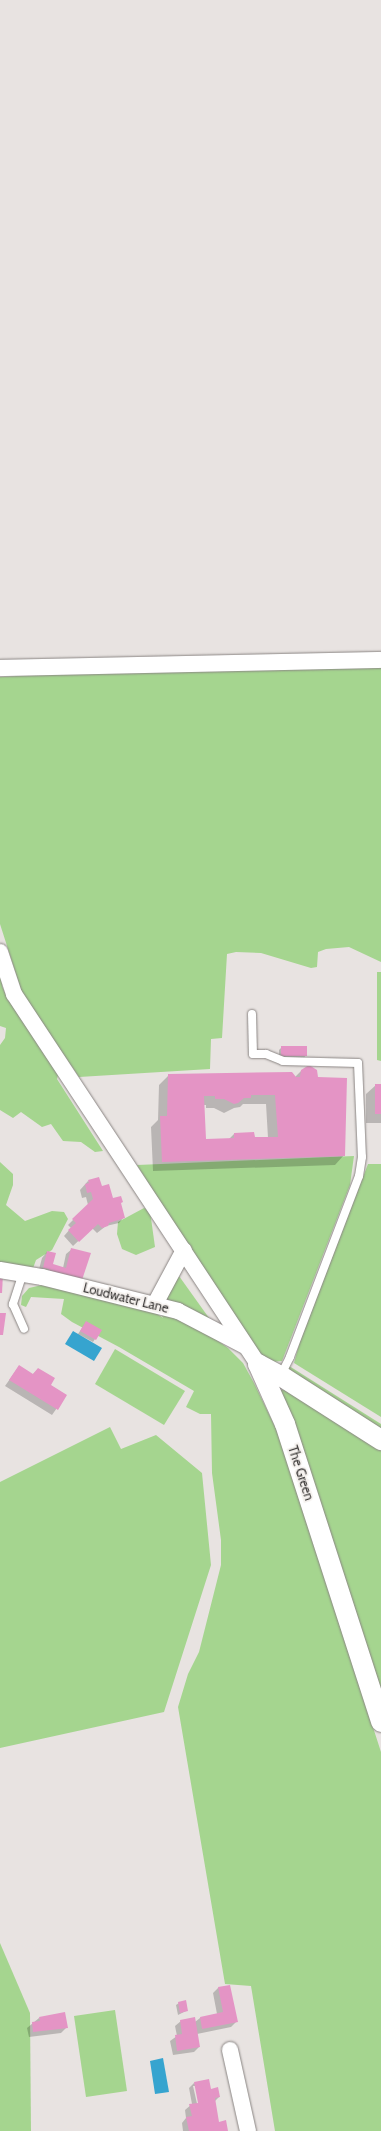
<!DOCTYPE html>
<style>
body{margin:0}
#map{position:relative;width:381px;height:2131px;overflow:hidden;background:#e8e3e1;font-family:Cabin,sans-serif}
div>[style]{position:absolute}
.green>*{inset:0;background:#a5d58f}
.water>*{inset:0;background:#36a4cf}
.shadow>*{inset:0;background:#0003}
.building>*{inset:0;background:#e494c5}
.roads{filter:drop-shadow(0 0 1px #8a8583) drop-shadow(0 0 1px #8a8583)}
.service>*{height:8px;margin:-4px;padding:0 4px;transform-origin:4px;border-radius:4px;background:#fff}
.minor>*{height:16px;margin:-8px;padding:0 8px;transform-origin:8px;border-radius:8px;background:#fff}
.tertiary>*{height:20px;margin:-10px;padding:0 10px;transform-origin:10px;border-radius:10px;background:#fff}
span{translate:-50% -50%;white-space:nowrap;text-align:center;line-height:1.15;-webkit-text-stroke:3.5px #f5f1ee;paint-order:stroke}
.street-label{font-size:13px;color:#373534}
</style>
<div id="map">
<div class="green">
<i style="clip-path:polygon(381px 664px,381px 962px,349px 947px,326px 949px,318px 952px,317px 967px,311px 968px,261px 953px,236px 952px,227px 954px,222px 1038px,211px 1039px,210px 1069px,79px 1077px,23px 996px,0 924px,0 677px,102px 671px)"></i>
<i style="clip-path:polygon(0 949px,8px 974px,2px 986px,6px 995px,61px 1064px,57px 1079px,103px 1151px,95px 1152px,81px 1142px,63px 1141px,51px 1124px,42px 1127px,21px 1112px,13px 1118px,0 1110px,0 1045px,5px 1038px,6px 1028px,0 1026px)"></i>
<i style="clip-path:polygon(377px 972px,381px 972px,381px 1061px,377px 1060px)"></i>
<i style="clip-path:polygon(354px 1156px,350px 1185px,282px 1361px,270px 1362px,247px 1343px,137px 1165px)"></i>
<i style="clip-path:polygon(0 1162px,13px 1174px,13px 1185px,6px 1205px,25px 1221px,52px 1211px,64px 1212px,68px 1219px,52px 1250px,36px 1260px,32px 1271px,0 1266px)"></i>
<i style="clip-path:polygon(368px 1164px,381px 1164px,381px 1417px,294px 1363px,300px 1341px)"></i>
<i style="clip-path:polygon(144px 1208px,150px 1211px,155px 1247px,136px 1255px,122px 1249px,117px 1234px,118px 1222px)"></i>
<i style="clip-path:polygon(176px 1274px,179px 1276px,209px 1318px,202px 1319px,164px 1299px)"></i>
<i style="clip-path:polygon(42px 1285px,156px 1313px,163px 1318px,161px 1314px,181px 1320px,207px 1333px,228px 1348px,243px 1363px,254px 1383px,278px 1433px,381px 1752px,381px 2131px,275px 2131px,251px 1986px,225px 1984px,178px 1707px,188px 1674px,199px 1652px,221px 1565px,221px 1540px,212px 1473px,211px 1414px,200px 1414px,186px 1407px,194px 1391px,119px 1347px,72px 1322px,61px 1314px,64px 1299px,31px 1297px,26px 1307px,21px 1305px,22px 1296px,29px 1288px)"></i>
<i style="clip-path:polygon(115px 1349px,185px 1391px,164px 1425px,95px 1384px)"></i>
<i style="clip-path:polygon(286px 1364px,381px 1424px,381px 1434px,289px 1375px)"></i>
<i style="clip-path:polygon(286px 1389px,381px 1450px,381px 1722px,277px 1391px)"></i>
<i style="clip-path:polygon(110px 1427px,121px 1449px,156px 1435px,202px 1473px,211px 1565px,164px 1712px,0 1748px,0 1482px)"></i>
<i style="clip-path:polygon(0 1943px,30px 2013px,31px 2131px,0 2131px)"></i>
<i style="clip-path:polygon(115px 2010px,127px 2091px,86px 2097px,74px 2016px)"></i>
</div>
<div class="water">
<i style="clip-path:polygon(73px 1331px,102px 1348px,94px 1361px,65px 1344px)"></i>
<i style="clip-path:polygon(163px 2058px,169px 2092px,155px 2094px,150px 2061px)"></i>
</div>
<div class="shadow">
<i style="clip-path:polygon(282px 1047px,306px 1055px,304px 1058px,279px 1058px,279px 1050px)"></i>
<i style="clip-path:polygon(evenodd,302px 1070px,317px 1078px,344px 1155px,335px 1165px,153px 1171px,151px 1127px,158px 1120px,159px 1085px,169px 1075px,295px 1077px,302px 1070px,243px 1104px,266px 1104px,268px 1138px,254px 1138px,253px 1133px,234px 1134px,229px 1139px,205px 1140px,203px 1105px,206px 1105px,206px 1108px,214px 1108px,224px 1113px,234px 1108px,240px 1107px,243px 1104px)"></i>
<i style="clip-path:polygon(376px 1085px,381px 1085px,381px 1123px,366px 1123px,366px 1094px)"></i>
<i style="clip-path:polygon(88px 1181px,102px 1187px,112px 1199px,120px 1204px,124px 1217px,119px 1223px,106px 1226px,97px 1233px,92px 1228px,73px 1246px,64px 1236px,71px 1228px,68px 1225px,88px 1205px,86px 1197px,82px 1198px,80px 1190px)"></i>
<i style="clip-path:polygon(72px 1249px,81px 1280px,38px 1273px,42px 1258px,47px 1252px,52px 1265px,63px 1268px,66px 1254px)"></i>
<i style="clip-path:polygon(86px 1322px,101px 1330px,93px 1342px,78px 1334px)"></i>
<i style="clip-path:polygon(19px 1366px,32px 1375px,38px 1369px,50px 1385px,66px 1395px,52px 1415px,5px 1386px)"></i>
<i style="clip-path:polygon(229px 1986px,236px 2022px,231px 2027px,197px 2034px,199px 2047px,194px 2052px,173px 2055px,170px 2041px,177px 2036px,175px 2026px,181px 2021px,195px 2022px,200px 2018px,217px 2014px,213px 1993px,218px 1988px)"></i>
<i style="clip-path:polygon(179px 2003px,186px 2011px,178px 2015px,176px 2005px)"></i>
<i style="clip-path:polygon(39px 2018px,66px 2028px,61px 2033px,29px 2037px,27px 2028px)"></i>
<i style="clip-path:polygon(evenodd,194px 2083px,210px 2090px,219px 2097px,214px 2102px,218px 2123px,227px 2131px,183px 2131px,182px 2123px,186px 2118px,185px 2110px,192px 2104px,189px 2088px,194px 2083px,193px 2086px,196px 2086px,200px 2107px,198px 2108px,193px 2086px)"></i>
</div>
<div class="building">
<i style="clip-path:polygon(281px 1046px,307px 1046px,307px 1056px,281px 1056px)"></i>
<i style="clip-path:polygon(evenodd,309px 1065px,317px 1070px,318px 1077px,347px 1078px,345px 1156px,162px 1162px,160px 1116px,167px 1116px,168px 1074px,292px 1072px,296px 1077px,300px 1077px,301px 1070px,309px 1065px,251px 1095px,275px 1095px,278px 1137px,255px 1137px,254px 1132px,234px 1133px,234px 1138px,206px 1139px,204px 1096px,215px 1096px,215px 1099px,224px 1099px,234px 1104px,238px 1103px,244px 1098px,251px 1098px,251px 1095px)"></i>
<i style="clip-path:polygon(375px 1084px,381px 1084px,381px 1114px,375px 1114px)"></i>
<i style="clip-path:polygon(99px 1177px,102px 1186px,109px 1184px,113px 1198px,121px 1196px,123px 1202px,121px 1203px,125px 1218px,109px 1223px,108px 1226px,102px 1228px,98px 1224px,79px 1242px,68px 1230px,76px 1223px,72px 1219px,93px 1199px,91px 1192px,87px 1193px,85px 1184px,89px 1183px,88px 1180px)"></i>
<i style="clip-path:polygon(71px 1248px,91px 1253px,82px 1280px,49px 1272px,49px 1269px,43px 1268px,47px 1251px,56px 1253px,53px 1264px,66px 1268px)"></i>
<i style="clip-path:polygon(0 1274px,3px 1274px,2px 1293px,0 1293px)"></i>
<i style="clip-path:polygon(0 1313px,6px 1313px,3px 1335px,0 1335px)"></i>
<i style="clip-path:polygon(86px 1321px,102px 1330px,96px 1340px,80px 1331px)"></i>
<i style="clip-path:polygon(19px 1365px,33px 1374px,38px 1368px,55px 1378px,51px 1385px,67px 1395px,58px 1410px,9px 1380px)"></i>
<i style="clip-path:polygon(230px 1985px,238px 2022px,202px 2029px,200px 2017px,223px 2012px,218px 1987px)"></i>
<i style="clip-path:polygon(186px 2000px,188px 2011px,180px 2013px,178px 2002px)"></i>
<i style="clip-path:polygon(65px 2012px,68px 2028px,33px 2032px,32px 2022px,40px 2021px,39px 2017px)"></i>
<i style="clip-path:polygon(195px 2017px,200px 2047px,177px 2051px,175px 2035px,182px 2034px,180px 2020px)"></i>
<i style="clip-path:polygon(209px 2079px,211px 2089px,218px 2087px,220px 2097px,215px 2098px,219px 2122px,226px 2120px,228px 2131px,189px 2131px,186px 2117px,192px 2116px,189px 2104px,198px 2103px,194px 2082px)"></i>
</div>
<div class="roads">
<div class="service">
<i style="left:252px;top:1014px;width:40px;rotate:88.6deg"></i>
<i style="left:253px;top:1054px;width:13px"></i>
<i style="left:266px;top:1054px;width:18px;rotate:22deg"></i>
<i style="left:283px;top:1061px;width:75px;rotate:1.5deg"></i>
<i style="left:358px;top:1063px;width:94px;rotate:87.6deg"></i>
<i style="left:362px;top:1157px;width:19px;rotate:99deg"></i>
<i style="left:359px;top:1176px;width:194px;rotate:110.9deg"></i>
<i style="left:290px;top:1357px;width:20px;rotate:117deg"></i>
<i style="left:23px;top:1273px;width:33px;rotate:108deg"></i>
<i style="left:13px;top:1304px;width:27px;rotate:66deg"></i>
</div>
<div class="minor">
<i style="left:0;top:668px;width:381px;rotate:-1.2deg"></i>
<i style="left:0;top:952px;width:44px;rotate:71.6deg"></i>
<i style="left:14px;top:994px;width:443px;rotate:56.6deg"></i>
<i style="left:0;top:1270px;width:43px;rotate:9.5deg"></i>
<i style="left:42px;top:1277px;width:140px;rotate:14deg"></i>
<i style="left:178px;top:1311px;width:76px;rotate:27.6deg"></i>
<i style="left:155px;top:1304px;width:61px;rotate:-61.8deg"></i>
<i style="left:230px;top:2050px;width:83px;rotate:77.5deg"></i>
</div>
<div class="tertiary">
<i style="left:258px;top:1364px;width:66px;rotate:65.8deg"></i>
<i style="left:285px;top:1424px;width:313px;rotate:72.1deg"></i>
<i style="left:258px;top:1364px;width:26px;rotate:28deg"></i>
<i style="left:281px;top:1376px;width:119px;rotate:32.6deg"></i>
</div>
</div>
<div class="street-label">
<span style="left:126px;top:1298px;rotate:14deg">Loudwater Lane</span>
<span style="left:301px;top:1473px;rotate:72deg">The Green</span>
</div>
</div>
